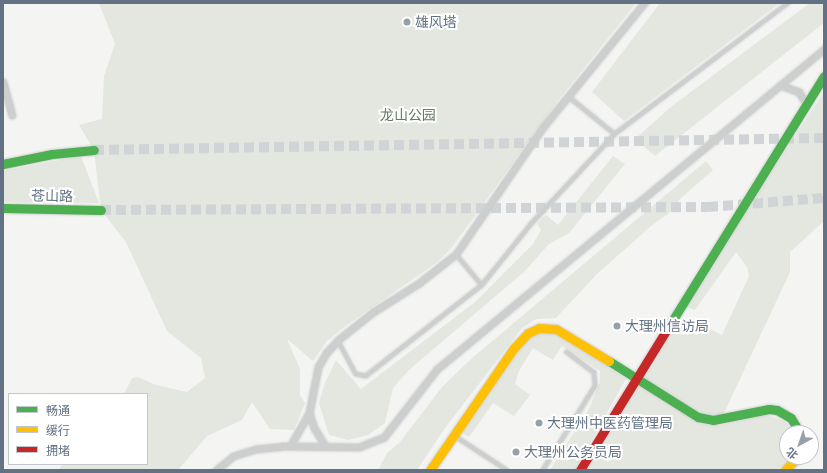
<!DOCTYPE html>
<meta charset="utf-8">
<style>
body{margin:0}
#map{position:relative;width:827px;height:473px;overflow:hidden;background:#f4f4f2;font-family:"Public Sans","Noto Sans SC",sans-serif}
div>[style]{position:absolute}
.green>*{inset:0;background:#e3e7e0}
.secondary-tunnel>*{height:10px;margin-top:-5px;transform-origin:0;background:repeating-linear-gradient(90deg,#d0d4d6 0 10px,transparent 0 15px)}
.roads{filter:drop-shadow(0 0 1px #cfd1d2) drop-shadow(0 0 1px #cfd1d2)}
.lane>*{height:3.5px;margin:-1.75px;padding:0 1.75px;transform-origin:1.75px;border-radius:1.75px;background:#cdcfcf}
.street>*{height:7px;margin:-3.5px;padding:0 3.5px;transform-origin:3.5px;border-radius:3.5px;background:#cdcfcf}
.fast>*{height:9px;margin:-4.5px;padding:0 4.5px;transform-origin:4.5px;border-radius:4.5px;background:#4caf50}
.slow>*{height:9px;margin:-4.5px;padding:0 4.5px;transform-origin:4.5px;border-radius:4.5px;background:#ffc107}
.jam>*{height:9px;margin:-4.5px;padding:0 4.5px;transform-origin:4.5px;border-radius:4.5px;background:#c62828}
.dots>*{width:11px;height:11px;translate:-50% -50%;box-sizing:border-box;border:2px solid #fff;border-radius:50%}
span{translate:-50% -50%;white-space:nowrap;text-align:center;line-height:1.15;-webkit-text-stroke:4px #fff;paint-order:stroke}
.poi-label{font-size:14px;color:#627284}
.left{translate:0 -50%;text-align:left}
.park-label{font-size:14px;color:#647b61}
.street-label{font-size:14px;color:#627284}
.frame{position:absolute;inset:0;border:4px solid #627284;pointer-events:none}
.legend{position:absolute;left:8px;top:393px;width:140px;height:72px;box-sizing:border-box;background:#fff;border:1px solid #c0c7ce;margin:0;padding:5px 7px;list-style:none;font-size:12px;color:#627284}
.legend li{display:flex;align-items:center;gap:8px;height:20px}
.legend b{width:20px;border:1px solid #c0c7ce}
.north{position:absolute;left:779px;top:425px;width:40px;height:40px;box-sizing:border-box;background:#fff;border:1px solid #c0c7ce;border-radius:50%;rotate:220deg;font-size:11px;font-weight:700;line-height:16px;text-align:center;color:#627284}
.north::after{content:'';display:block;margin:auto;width:14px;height:18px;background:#95a0aa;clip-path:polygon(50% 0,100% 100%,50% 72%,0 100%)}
</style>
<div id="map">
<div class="green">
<i style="clip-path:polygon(99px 3px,636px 3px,557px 102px,450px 250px,436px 263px,344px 327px,327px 341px,313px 361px,287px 339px,300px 369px,300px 395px,305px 403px,294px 430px,270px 429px,252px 402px,242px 420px,207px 436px,178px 470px,58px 470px,63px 464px,147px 464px,147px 394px,124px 394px,132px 378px,138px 377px,156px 385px,187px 392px,205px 378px,201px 358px,167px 331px,126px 242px,101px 210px,94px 150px,79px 125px,102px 119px,104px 76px,115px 44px)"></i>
<i style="clip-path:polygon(660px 3px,780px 3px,624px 121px,592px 92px)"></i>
<i style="clip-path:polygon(810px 3px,824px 3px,824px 23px,655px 156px,635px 139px,672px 106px)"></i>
<i style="clip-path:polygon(824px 92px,824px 221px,790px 252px,790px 272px,718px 426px,766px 415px,785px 421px,795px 433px,787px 433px,787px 457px,790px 457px,788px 461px,781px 468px,773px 470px,587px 470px,678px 324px,690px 320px,722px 335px,749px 276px,747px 267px,736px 252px,695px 310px,687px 307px,755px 197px)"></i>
<i style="clip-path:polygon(81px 156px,99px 203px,3px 202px,3px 171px)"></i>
<i style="clip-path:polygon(613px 156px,625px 164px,569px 233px,549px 244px,525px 271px,409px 370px,393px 388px,385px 423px,368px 435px,348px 440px,329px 435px,319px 403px,325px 383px,336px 360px,361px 389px,475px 302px,533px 244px,541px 230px,537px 223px,546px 215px,558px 225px)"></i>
<i style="clip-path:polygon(706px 161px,713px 170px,680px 199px,668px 214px,651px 226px,597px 274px,556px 318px,537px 319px,522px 328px,445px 428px,417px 470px,378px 470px,387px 453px,400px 442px,442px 387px,471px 359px)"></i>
<i style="clip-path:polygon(557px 332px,626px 379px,575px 470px,550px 470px,589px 409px,600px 382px,600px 371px,562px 346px,553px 360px,533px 348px,519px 371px,515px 384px,530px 395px,514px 416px,493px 403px,469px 437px,459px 431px,525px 342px,538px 333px)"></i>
</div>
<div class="secondary-tunnel">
<i style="left:94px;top:150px;width:730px;rotate:-0.94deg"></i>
<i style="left:101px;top:210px;width:607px;rotate:-0.28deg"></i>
<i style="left:708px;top:207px;width:116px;rotate:-4.4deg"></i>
</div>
<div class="roads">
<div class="lane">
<i style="left:568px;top:96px;width:60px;rotate:39deg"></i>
<i style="left:456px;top:254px;width:40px;rotate:50deg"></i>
<i style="left:338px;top:340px;width:38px;rotate:62deg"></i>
<i style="left:356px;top:374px;width:10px;rotate:11deg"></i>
<i style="left:366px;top:376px;width:147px;rotate:-38.1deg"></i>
<i style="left:482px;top:285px;width:78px;rotate:-51.2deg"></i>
<i style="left:531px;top:224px;width:123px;rotate:-47deg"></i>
<i style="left:615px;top:134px;width:217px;rotate:-37.1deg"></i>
<i style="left:455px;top:436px;width:62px;rotate:33.2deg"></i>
<i style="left:543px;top:470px;width:99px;rotate:-58.2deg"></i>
<i style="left:595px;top:386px;width:13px;rotate:-94deg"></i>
<i style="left:594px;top:373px;width:34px;rotate:-143deg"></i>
</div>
<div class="street">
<i style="left:3px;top:82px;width:34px;rotate:75deg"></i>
<i style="left:780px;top:85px;width:20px;rotate:20deg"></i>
<i style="left:799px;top:92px;width:14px;rotate:60deg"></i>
<i style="left:290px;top:446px;width:38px;rotate:-60deg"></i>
<i style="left:325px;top:446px;width:21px;rotate:-121deg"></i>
<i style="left:314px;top:428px;width:16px;rotate:-108deg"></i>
<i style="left:309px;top:413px;width:47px;rotate:-78.9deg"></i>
<i style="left:318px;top:367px;width:16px;rotate:-60deg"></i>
<i style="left:326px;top:353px;width:18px;rotate:-47deg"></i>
<i style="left:338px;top:340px;width:45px;rotate:-38.7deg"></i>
<i style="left:373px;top:312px;width:54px;rotate:-32.2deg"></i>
<i style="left:419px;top:283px;width:47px;rotate:-38.1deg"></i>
<i style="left:456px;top:254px;width:154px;rotate:-55.6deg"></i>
<i style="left:543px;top:127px;width:160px;rotate:-50.8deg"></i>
<i style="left:216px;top:470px;width:22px;rotate:-39deg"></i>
<i style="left:233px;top:456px;width:24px;rotate:-17deg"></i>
<i style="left:256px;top:449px;width:27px;rotate:-6deg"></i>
<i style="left:283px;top:446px;width:76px;rotate:0.8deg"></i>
<i style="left:359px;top:447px;width:27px;rotate:-22deg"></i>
<i style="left:384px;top:437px;width:86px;rotate:-52.1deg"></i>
<i style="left:437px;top:369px;width:502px;rotate:-39.59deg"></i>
</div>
<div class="fast">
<i style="left:3px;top:164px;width:50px;rotate:-11.5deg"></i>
<i style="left:52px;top:154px;width:42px;rotate:-5.4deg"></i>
<i style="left:3px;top:208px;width:98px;rotate:1.2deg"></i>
<i style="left:669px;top:326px;width:294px;rotate:-58.2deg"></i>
<i style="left:609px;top:361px;width:105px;rotate:32.2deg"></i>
<i style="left:698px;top:417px;width:15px;rotate:11deg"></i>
<i style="left:713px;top:420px;width:57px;rotate:-11.1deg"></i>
<i style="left:769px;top:409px;width:8px;rotate:7deg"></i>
<i style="left:777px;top:410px;width:16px;rotate:30deg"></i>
<i style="left:791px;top:418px;width:17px;rotate:59deg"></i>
</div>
<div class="slow">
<i style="left:430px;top:470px;width:148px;rotate:-55.5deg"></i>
<i style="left:514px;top:348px;width:21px;rotate:-47deg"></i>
<i style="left:528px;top:333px;width:12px;rotate:-24deg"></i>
<i style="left:539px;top:328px;width:17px;rotate:3deg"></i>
<i style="left:556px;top:329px;width:62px;rotate:31.1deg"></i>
<i style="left:785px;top:470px;width:18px;rotate:-45deg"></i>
</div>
<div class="jam">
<i style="left:580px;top:470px;width:169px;rotate:-58.3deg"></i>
</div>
</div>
<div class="dots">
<i style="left:407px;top:22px;background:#95a0aa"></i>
<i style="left:617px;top:326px;background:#95a0aa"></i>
<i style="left:539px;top:423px;background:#95a0aa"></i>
<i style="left:516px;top:452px;background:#95a0aa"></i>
</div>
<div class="poi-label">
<span class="left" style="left:415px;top:22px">雄风塔</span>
<span class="left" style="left:625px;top:326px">大理州信访局</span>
<span class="left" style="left:547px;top:423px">大理州中医药管理局</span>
<span class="left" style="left:524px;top:452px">大理州公务员局</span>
</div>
<div class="park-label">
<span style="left:408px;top:115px">龙山公园</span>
</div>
<div class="street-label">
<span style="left:52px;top:196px;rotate:1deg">苍山路</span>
</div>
<div class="frame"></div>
<ul class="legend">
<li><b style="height:5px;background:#4caf50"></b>畅通</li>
<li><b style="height:5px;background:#ffc107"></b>缓行</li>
<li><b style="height:5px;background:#c62828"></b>拥堵</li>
</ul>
<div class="north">北</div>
</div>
